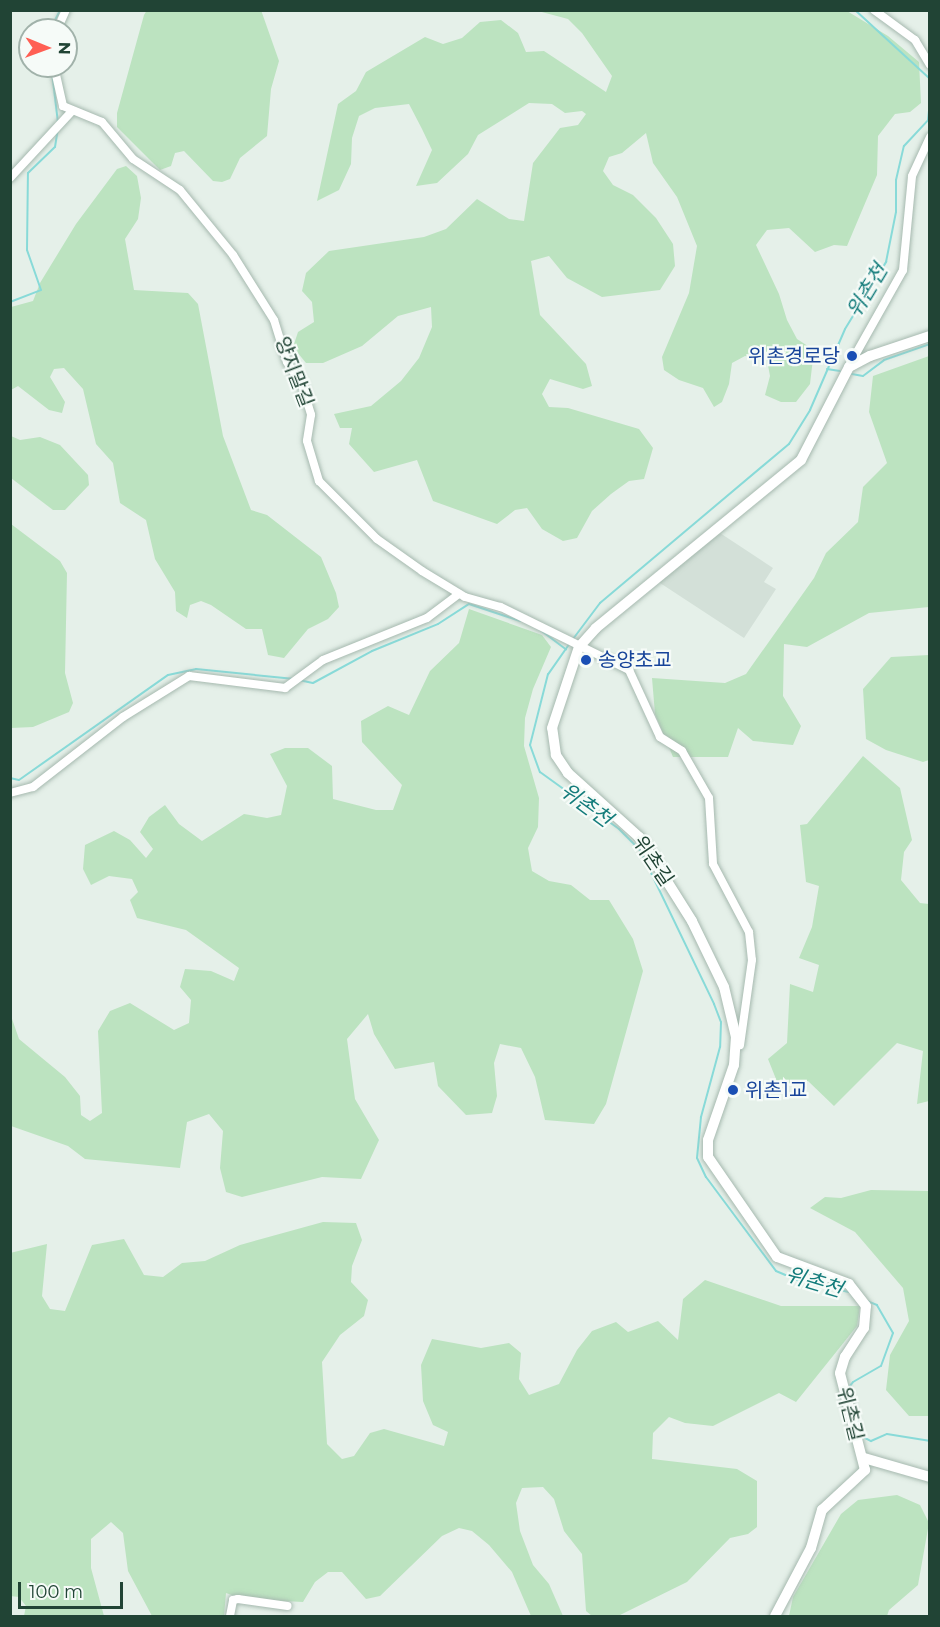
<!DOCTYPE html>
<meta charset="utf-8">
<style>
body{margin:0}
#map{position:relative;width:940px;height:1627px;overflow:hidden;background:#e5f0e9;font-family:Montserrat,"Noto Sans KR",sans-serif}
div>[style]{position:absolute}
.built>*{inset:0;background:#d3e0d8}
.green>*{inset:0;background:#bce3c0}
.stream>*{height:2px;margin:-1px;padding:0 1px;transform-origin:1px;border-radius:1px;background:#88dad8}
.roads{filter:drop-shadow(0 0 2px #a6b9af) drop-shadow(0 0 2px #a6b9af)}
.street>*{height:8px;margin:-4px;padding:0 4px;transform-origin:4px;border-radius:4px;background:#fff}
.secondary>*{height:10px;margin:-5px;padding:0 5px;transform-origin:5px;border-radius:5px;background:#fff}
.dots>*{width:16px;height:16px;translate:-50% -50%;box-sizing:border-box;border:3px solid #f6fbf8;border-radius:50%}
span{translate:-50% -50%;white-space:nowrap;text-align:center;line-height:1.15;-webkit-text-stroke:4.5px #f6fbf8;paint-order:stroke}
.transit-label{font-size:20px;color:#164399}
.right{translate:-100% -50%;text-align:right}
.left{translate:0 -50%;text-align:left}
.street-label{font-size:20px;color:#214435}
.water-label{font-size:21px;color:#147c7b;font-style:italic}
.frame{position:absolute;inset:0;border:12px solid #214435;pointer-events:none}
.north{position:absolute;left:18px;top:18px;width:60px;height:60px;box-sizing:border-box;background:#f6fbf8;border:2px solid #a1b2aa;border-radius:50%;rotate:91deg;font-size:16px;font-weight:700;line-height:24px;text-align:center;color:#214435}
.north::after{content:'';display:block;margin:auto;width:21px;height:27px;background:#ff5f54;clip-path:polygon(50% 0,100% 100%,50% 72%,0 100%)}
.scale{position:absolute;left:18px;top:1582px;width:105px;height:27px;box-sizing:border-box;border:3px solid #214435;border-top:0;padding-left:8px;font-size:18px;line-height:21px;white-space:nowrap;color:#214435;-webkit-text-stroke:4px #f6fbf8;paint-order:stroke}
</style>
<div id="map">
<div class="built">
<i style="clip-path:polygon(720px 533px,773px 568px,764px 582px,776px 589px,744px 638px,657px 581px)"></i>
</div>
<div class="green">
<i style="clip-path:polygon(261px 10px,279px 61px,271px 89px,267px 136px,240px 158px,230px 179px,222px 182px,213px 181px,184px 151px,175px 153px,171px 166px,160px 170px,117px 127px,117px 113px,144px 15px,147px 10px)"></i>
<i style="clip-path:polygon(538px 11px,847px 11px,888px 36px,919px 62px,921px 103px,910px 112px,895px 114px,878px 136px,877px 175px,847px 246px,834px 245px,815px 252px,789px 228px,767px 230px,756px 245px,779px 294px,787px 320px,797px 339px,814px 350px,810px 384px,796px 402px,781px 402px,765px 395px,770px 376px,767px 360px,745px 356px,732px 363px,729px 384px,722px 402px,714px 407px,703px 388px,679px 380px,664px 370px,662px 357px,689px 293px,697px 246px,677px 197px,653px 163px,646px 133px,622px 153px,609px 157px,603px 171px,613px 185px,633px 195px,656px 218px,673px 244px,675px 266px,660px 290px,602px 297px,567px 278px,549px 256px,531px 261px,540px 315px,586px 364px,592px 386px,583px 389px,550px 379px,542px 394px,549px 407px,568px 408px,639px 429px,653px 448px,644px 479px,629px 481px,611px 494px,592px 511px,577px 538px,563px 541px,542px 529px,527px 508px,515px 510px,497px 524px,433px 501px,417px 460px,374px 472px,349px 444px,352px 428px,340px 428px,334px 414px,371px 406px,401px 381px,419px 358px,432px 327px,431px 307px,398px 316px,362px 346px,323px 363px,306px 363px,293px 347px,298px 332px,314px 322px,312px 302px,302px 291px,306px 273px,329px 251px,424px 237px,446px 229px,477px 199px,509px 219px,524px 221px,533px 163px,560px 128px,578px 125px,586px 114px,582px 111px,565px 113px,552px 104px,529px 103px,478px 135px,468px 154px,437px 183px,416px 186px,432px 150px,422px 129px,409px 104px,375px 108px,359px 116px,352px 138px,351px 164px,339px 190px,317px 201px,338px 104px,356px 91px,366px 72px,425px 37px,443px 44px,462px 38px,480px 22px,501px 20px,518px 33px,526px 52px,544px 51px,606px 92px,612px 76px,582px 33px,568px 19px)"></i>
<i style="clip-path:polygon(126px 166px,137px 176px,141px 198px,138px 219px,125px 239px,134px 290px,188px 293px,198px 304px,223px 436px,251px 510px,267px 515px,321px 557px,336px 593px,339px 607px,328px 619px,308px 629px,284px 658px,268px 655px,262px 629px,246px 629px,211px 605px,201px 601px,190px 605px,187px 618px,176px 611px,175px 592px,155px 559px,146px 520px,120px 503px,113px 463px,96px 444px,83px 389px,64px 368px,54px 369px,50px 377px,65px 402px,62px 413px,49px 410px,18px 386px,11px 390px,11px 307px,33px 301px,40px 283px,76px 224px,117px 169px)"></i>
<i style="clip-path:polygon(929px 356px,929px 607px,869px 613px,807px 647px,784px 644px,783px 696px,801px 726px,793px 745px,753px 741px,738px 728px,728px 757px,673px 757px,655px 714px,652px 678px,725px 683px,746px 674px,814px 578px,826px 553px,858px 522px,863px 487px,887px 463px,869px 412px,873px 376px)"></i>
<i style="clip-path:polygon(11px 436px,20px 440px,40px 437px,60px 445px,88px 475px,89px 485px,65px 510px,53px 510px,11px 478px)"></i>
<i style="clip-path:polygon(11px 524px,60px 561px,67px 573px,65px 673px,73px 703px,69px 712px,33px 727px,11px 728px)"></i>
<i style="clip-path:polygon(469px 609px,542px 635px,551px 647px,533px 689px,525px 718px,524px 746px,539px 798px,538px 827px,528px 848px,532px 871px,549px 881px,571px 885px,590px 900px,609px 900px,633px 939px,643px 971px,606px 1104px,594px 1124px,545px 1120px,535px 1077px,521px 1048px,500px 1044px,494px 1063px,497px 1096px,492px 1113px,466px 1115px,438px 1086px,434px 1062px,395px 1069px,374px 1034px,368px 1014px,347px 1039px,355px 1099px,379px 1140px,361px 1179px,322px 1177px,242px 1197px,226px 1192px,220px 1168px,223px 1131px,209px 1114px,187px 1122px,180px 1168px,85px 1159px,68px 1146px,11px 1126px,11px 1016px,19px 1039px,65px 1077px,80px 1096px,81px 1115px,90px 1121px,102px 1113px,98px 1031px,110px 1011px,130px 1003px,174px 1030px,189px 1023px,191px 1000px,180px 987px,185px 969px,211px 971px,234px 981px,239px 968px,186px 930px,137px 918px,130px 900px,138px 892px,132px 879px,109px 876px,91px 885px,83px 869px,85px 845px,114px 831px,130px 840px,146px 858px,153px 849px,140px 832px,149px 817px,165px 805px,179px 824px,202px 841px,244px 814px,267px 818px,281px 815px,287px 786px,270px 754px,285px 748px,308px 748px,332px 766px,333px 799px,376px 810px,393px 810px,402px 785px,362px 742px,361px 721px,388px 706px,409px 715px,430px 671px,459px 643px)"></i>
<i style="clip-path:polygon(929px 655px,929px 760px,923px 762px,886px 750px,866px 739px,863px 689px,891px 657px)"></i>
<i style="clip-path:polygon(863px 756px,900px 788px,912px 840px,904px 852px,901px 880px,920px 903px,929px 904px,929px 1101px,917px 1104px,923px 1051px,897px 1043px,834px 1106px,808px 1081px,778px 1084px,768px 1059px,787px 1043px,790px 984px,813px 992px,819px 965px,799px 958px,812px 927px,819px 886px,806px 882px,800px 825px,807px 824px)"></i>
<i style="clip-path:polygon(871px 1190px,929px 1191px,929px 1416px,909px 1416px,886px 1390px,890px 1355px,909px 1321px,903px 1288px,855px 1232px,810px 1208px,825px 1197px,841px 1198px)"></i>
<i style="clip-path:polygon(323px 1222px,356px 1223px,362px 1240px,352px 1266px,351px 1282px,368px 1300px,364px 1316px,340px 1335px,322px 1362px,327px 1444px,342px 1459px,354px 1456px,370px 1433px,384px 1429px,444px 1446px,448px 1432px,433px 1425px,423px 1401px,421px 1365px,432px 1339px,481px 1348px,509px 1343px,521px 1353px,519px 1379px,529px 1395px,559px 1384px,577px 1350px,592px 1331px,616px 1322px,628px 1332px,658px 1321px,678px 1340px,683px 1299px,705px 1280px,781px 1306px,860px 1306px,857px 1326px,796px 1402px,779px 1393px,713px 1426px,685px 1423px,669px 1417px,653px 1433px,652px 1459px,737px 1469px,757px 1481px,757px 1527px,748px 1534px,730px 1538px,687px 1582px,618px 1616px,592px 1616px,586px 1611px,582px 1554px,564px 1531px,554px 1499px,543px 1487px,522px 1488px,516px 1503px,520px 1531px,533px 1565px,549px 1584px,563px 1616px,531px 1616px,512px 1572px,489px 1545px,472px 1531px,459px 1528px,442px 1536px,380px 1596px,366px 1599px,342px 1572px,328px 1572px,315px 1582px,303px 1602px,243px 1599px,226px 1593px,224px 1616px,152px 1616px,128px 1571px,123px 1533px,111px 1522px,91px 1539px,91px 1568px,104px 1616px,24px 1616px,26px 1606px,19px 1597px,10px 1596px,10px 1253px,47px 1244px,42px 1296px,50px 1309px,65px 1311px,92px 1245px,124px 1239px,144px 1275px,163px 1277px,182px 1263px,205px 1261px,240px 1245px)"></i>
<i style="clip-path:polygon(897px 1495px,920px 1505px,929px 1523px,918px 1585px,889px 1610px,887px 1616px,789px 1616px,793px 1597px,841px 1514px,858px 1500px)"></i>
</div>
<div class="stream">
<i style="left:855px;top:10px;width:102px;rotate:42.6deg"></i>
<i style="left:50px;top:30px;width:22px;rotate:-63deg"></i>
<i style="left:52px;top:72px;width:51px;rotate:83.3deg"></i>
<i style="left:10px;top:302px;width:33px;rotate:-21deg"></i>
<i style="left:41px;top:290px;width:42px;rotate:-109.3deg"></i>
<i style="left:27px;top:250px;width:77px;rotate:-89.3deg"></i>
<i style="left:28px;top:173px;width:37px;rotate:-44deg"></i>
<i style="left:55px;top:147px;width:19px;rotate:-81deg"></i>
<i style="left:827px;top:369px;width:13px;rotate:9deg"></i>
<i style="left:852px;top:374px;width:11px;rotate:10deg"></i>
<i style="left:863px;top:376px;width:26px;rotate:-37deg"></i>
<i style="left:884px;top:360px;width:49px;rotate:-19.2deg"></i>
<i style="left:539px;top:629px;width:34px;rotate:37deg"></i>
<i style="left:573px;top:639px;width:45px;rotate:-53.1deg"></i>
<i style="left:600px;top:603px;width:247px;rotate:-40.1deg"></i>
<i style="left:789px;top:444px;width:40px;rotate:-58deg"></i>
<i style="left:810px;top:410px;width:88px;rotate:-66.6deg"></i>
<i style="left:845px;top:329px;width:79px;rotate:-58.5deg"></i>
<i style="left:886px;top:262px;width:51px;rotate:-78.7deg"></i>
<i style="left:896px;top:212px;width:32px;rotate:-90deg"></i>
<i style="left:896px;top:180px;width:35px;rotate:-77deg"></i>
<i style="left:904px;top:146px;width:35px;rotate:-47deg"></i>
<i style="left:928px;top:120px;width:18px;rotate:-84deg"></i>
<i style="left:570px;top:643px;width:38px;rotate:125deg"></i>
<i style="left:548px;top:674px;width:73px;rotate:104.2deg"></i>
<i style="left:530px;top:745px;width:29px;rotate:70deg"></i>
<i style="left:540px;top:772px;width:97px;rotate:35.8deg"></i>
<i style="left:619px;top:829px;width:30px;rotate:45deg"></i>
<i style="left:640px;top:850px;width:171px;rotate:64.3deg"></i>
<i style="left:714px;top:1004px;width:19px;rotate:69deg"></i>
<i style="left:721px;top:1022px;width:25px;rotate:92deg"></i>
<i style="left:720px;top:1047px;width:73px;rotate:105.2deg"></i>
<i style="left:701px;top:1117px;width:41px;rotate:95.6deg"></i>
<i style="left:697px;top:1158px;width:21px;rotate:65deg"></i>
<i style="left:706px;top:1177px;width:117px;rotate:53.3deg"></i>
<i style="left:776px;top:1271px;width:23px;rotate:23deg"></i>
<i style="left:797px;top:1280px;width:53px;rotate:13deg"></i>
<i style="left:299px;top:680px;width:14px;rotate:12deg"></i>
<i style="left:313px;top:683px;width:67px;rotate:-28.5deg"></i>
<i style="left:372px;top:651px;width:71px;rotate:-22.2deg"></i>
<i style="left:438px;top:624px;width:37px;rotate:-33deg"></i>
<i style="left:469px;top:604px;width:54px;rotate:18.4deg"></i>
<i style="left:10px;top:778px;width:9px;rotate:13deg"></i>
<i style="left:19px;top:780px;width:182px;rotate:-35.2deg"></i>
<i style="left:168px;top:675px;width:29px;rotate:-12deg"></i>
<i style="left:196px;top:669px;width:99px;rotate:5.8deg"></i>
<i style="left:851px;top:1396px;width:9px;rotate:-103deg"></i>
<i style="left:849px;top:1387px;width:6px;rotate:-51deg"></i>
<i style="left:853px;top:1382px;width:32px;rotate:-30deg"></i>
<i style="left:881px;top:1366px;width:35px;rotate:-70deg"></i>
<i style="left:893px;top:1333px;width:32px;rotate:-120deg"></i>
<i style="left:877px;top:1305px;width:11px;rotate:-158deg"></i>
<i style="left:855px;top:1411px;width:27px;rotate:73deg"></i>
<i style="left:863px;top:1437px;width:9px;rotate:27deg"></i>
<i style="left:871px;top:1441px;width:17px;rotate:-24deg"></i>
<i style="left:887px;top:1434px;width:44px;rotate:9.2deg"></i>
</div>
<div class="roads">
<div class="street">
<i style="left:874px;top:10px;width:51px;rotate:36.2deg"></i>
<i style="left:915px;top:40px;width:29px;rotate:59deg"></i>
<i style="left:57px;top:30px;width:22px;rotate:-66deg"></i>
<i style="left:54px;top:66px;width:41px;rotate:77.3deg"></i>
<i style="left:63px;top:106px;width:42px;rotate:22.3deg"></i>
<i style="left:102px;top:122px;width:48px;rotate:50deg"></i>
<i style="left:133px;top:159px;width:56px;rotate:33.4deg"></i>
<i style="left:180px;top:190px;width:84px;rotate:50.8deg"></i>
<i style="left:233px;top:255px;width:77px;rotate:57.8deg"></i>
<i style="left:274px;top:320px;width:44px;rotate:72.8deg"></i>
<i style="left:287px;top:362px;width:27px;rotate:57deg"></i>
<i style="left:302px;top:385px;width:31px;rotate:73deg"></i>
<i style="left:311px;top:415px;width:26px;rotate:99deg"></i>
<i style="left:307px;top:441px;width:42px;rotate:73.3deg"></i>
<i style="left:319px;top:481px;width:82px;rotate:45deg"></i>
<i style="left:377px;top:539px;width:55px;rotate:35.4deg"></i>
<i style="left:422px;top:571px;width:50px;rotate:31.2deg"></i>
<i style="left:465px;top:597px;width:37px;rotate:16deg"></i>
<i style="left:501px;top:607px;width:143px;rotate:26.2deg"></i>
<i style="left:629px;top:670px;width:74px;rotate:65.2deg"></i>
<i style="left:660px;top:737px;width:26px;rotate:32deg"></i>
<i style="left:682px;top:751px;width:54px;rotate:60.1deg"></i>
<i style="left:709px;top:798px;width:66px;rotate:86.5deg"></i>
<i style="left:713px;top:864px;width:77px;rotate:62.1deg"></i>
<i style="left:749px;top:932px;width:28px;rotate:84deg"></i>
<i style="left:752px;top:960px;width:86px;rotate:98deg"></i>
<i style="left:10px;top:178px;width:91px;rotate:-47.2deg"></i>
<i style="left:849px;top:366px;width:110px;rotate:-60.6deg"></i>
<i style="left:903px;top:270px;width:94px;rotate:-84.5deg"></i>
<i style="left:912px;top:176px;width:43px;rotate:-65.2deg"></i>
<i style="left:10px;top:793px;width:24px;rotate:-15deg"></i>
<i style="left:33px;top:787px;width:114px;rotate:-37.9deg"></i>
<i style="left:123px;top:717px;width:78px;rotate:-31.8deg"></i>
<i style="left:189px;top:676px;width:97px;rotate:7.1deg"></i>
<i style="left:285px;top:688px;width:47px;rotate:-36.4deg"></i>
<i style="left:323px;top:660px;width:112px;rotate:-22deg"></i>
<i style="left:427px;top:618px;width:40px;rotate:-37deg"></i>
<i style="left:230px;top:1616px;width:16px;rotate:-79deg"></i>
<i style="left:233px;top:1600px;width:5px;rotate:-11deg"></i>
<i style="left:238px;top:1599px;width:50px;rotate:8deg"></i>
</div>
<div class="secondary">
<i style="left:864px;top:1458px;width:69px;rotate:16.1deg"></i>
<i style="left:775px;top:1616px;width:77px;rotate:-62.1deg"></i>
<i style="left:811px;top:1548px;width:40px;rotate:-74deg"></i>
<i style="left:822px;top:1510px;width:59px;rotate:-42.9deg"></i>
<i style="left:865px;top:1470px;width:100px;rotate:-104.5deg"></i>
<i style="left:840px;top:1373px;width:17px;rotate:-73deg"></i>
<i style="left:845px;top:1357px;width:35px;rotate:-57deg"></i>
<i style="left:864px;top:1328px;width:22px;rotate:-85deg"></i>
<i style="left:866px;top:1306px;width:28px;rotate:-128deg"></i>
<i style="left:849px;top:1284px;width:77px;rotate:-159.4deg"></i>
<i style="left:777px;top:1257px;width:121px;rotate:-124.6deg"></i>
<i style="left:708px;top:1157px;width:17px;rotate:-90deg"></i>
<i style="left:708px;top:1140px;width:79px;rotate:-70.9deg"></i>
<i style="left:734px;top:1065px;width:28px;rotate:-86deg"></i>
<i style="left:736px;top:1037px;width:51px;rotate:-103.5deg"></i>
<i style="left:724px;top:987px;width:73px;rotate:-115.9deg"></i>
<i style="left:692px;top:921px;width:99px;rotate:-122.2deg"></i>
<i style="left:639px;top:837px;width:96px;rotate:-138deg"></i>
<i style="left:568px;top:773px;width:22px;rotate:-124deg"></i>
<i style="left:556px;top:755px;width:27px;rotate:-98deg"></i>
<i style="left:552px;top:728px;width:85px;rotate:-71.6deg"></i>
<i style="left:579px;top:647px;width:25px;rotate:-48deg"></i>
<i style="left:596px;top:628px;width:265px;rotate:-39.3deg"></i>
<i style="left:801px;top:460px;width:105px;rotate:-62.7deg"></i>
<i style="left:849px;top:367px;width:24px;rotate:-28deg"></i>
<i style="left:870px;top:356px;width:63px;rotate:-18.4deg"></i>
</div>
</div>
<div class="dots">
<i style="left:852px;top:356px;background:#1a4fb4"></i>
<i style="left:586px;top:660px;background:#1a4fb4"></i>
<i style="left:733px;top:1090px;background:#1a4fb4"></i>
</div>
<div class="transit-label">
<span class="right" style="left:840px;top:356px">위촌경로당</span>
<span class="left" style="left:598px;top:660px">송양초교</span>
<span class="left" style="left:745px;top:1090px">위촌1교</span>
</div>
<div class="street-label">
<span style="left:294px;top:372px;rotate:69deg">양지말길</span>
<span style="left:653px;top:861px;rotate:56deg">위촌길</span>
<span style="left:850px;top:1414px;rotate:76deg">위촌길</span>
</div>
<div class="water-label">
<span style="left:867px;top:291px;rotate:-59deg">위촌천</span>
<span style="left:586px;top:805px;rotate:36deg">위촌천</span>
<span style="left:814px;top:1282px;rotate:17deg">위촌천</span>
</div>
<div class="frame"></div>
<div class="north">N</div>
<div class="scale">100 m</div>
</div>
